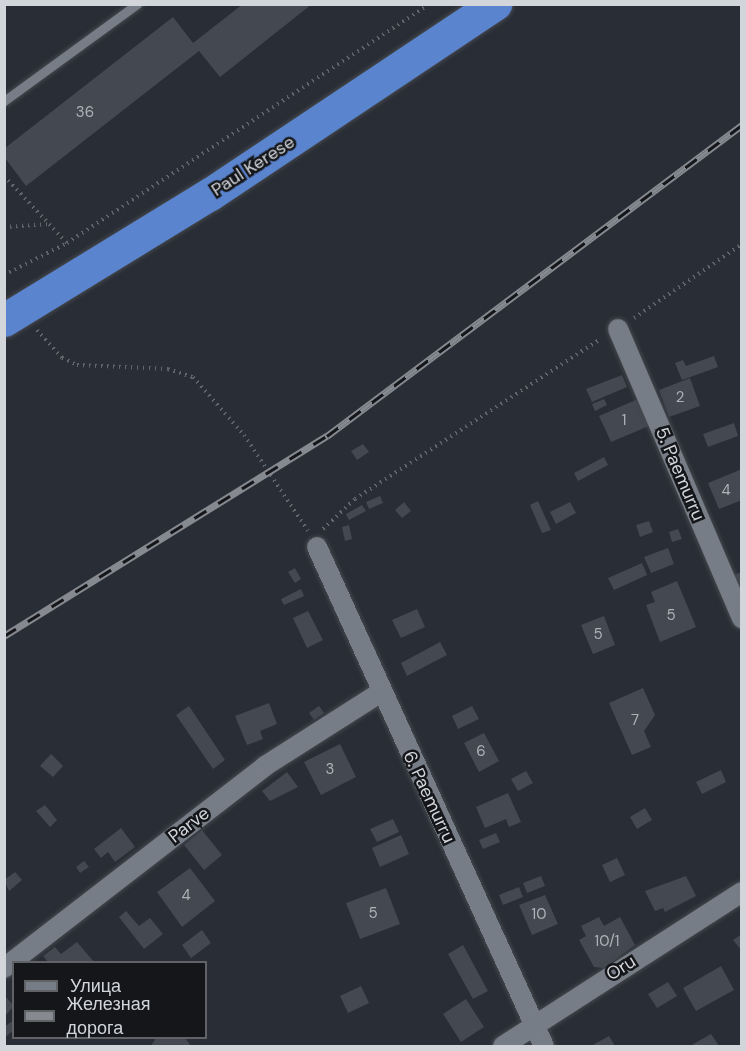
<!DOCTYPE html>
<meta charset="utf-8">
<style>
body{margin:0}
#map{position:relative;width:746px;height:1051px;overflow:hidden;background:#292d35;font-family:"DM Sans",sans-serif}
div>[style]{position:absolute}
.building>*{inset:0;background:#444851}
.path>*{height:4px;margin-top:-2px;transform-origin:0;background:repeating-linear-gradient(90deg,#61656c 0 1.5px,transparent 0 6px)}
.roads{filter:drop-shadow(0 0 2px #44484e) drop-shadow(0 0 2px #44484e)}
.lane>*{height:9px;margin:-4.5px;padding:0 4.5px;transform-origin:4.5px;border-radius:4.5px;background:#777d86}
.street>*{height:20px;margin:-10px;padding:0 10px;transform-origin:10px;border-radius:10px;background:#777d86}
.highway>*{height:33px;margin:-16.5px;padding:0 16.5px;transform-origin:16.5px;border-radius:16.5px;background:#5b84ce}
.rail>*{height:7px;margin-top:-3.5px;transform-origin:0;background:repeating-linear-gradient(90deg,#141619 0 14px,#868990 0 28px);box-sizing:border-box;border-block:2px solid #868990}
span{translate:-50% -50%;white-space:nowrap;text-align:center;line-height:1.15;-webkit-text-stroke:5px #141619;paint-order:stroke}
.number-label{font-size:15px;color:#aeb2b8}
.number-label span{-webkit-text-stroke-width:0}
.street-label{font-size:18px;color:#d2d5da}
.frame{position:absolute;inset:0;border:6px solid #d2d5da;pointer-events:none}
.legend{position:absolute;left:12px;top:961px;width:195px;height:78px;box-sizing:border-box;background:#141619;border:2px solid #606266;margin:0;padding:8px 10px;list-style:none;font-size:18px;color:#d2d5da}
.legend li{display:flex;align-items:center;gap:12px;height:30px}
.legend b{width:30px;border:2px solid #606266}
</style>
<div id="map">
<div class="building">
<i style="clip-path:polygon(243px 4px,312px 4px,220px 77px,199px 51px,26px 186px,5px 158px,5px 148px,173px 17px,193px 43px)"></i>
<i style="clip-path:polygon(714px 356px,718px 367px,682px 380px,675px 363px,683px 360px,686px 366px)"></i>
<i style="clip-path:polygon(622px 375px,627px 387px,592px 402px,586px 389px)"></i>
<i style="clip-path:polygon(690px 378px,700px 406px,669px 417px,659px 390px)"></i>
<i style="clip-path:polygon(604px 399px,607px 405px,595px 411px,592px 404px)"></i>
<i style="clip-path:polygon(638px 399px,649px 426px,611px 442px,599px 416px)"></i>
<i style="clip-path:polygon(734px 423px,738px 436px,708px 447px,703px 434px)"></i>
<i style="clip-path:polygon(363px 444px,369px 452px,357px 460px,351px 451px)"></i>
<i style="clip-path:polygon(604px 457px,608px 465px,578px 481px,574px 473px)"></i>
<i style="clip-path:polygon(742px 469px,742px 500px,719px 509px,708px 483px)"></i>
<i style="clip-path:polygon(380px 496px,383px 503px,369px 509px,366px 502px)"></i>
<i style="clip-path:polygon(538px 501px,551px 530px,542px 533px,530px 505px)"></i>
<i style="clip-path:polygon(404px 502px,411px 511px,402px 518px,395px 510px)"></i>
<i style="clip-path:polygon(570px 502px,576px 513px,556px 524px,550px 512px)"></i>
<i style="clip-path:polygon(362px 505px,366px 511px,349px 520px,346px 514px)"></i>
<i style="clip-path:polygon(649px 521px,653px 532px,640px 537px,636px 525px)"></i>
<i style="clip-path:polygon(349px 525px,352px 539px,345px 541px,342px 527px)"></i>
<i style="clip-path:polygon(678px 529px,682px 539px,672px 542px,669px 532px)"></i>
<i style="clip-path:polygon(668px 548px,674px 564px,651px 573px,644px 557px)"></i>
<i style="clip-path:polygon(642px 563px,647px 575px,614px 590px,608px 578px)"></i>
<i style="clip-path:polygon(295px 568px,301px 579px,295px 583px,288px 572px)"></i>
<i style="clip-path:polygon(742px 572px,742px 586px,739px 587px,734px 575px)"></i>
<i style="clip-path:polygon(677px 581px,696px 627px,660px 642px,646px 605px,655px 602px,651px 592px)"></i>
<i style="clip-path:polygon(301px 589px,304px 596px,284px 605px,281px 599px)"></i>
<i style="clip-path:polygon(417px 609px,425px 627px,401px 638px,392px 620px)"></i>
<i style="clip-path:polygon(308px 611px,323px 640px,307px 648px,293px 618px)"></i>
<i style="clip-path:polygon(604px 616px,615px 645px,593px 654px,581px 625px)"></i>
<i style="clip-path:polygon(440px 642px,447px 655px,407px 676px,401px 663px)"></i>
<i style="clip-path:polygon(643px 688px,655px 715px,644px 731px,651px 747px,632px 755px,609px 703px)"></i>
<i style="clip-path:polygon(269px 703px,277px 724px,260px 731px,263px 739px,247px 745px,235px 716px)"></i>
<i style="clip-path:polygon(189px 706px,225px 760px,213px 769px,176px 715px)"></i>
<i style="clip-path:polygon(319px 706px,324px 713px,314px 720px,309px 713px)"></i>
<i style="clip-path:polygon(472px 706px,479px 719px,458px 729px,452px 716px)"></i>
<i style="clip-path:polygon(484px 733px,499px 761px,479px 772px,464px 743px)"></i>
<i style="clip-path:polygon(340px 744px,356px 777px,321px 795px,304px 762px)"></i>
<i style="clip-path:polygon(51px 754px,63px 766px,53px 777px,40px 766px)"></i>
<i style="clip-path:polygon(721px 770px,726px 782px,702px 794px,696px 782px)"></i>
<i style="clip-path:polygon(526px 771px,533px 783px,518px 791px,511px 779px)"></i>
<i style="clip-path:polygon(287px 772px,298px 787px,270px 801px,262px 791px)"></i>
<i style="clip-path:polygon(508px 793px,521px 822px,509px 827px,506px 819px,485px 828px,476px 807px)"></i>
<i style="clip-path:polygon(45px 805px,57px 820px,50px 827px,36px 811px)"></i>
<i style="clip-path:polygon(645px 808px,652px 820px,637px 829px,630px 817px)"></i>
<i style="clip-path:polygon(393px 819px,399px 832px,377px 842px,370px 829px)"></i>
<i style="clip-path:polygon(121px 828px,135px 847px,115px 862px,108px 852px,101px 858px,94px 849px)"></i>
<i style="clip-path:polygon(202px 830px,222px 855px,204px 870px,184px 845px)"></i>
<i style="clip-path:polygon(496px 833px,500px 842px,483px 849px,479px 840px)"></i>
<i style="clip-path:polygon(401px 835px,409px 854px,380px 867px,372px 848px)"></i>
<i style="clip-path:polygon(617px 858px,625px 875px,610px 882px,602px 865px)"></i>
<i style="clip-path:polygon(84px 861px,89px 867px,80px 873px,76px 867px)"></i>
<i style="clip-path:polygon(190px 868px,215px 901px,182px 927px,157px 892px)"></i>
<i style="clip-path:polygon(15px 872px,22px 880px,9px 891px,4px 880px)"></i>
<i style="clip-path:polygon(541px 876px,545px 886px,527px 893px,523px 883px)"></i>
<i style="clip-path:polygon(686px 876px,696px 896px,665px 912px,663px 908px,655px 911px,645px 891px)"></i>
<i style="clip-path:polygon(519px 887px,523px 897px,503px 905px,499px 895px)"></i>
<i style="clip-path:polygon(386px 888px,400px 924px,360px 939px,346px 903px)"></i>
<i style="clip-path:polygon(545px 895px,558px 924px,532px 935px,519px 905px)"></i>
<i style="clip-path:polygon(126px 911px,139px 926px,150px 918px,163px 934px,144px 949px,119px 917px)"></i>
<i style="clip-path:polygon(599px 917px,604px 926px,620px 917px,635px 945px,604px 968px,594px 967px,579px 940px,586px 936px,581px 926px)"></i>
<i style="clip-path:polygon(202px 930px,211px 943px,191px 958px,182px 945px)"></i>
<i style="clip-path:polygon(742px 934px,742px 951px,733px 940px)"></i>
<i style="clip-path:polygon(77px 942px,94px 962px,48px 962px,43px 956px,55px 947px,61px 954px)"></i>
<i style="clip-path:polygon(463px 945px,488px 991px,473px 999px,448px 954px)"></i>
<i style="clip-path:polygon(721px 966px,734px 990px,696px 1011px,683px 988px)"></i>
<i style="clip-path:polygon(668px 982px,677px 996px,657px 1008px,648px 994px)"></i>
<i style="clip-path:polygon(361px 986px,369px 1003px,348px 1013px,340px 996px)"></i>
<i style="clip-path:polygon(4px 995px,14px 1006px,4px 1017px)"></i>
<i style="clip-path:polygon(466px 999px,484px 1027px,461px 1042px,443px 1014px)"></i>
<i style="clip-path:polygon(14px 1020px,14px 1030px,4px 1038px,4px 1027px)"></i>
<i style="clip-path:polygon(711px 1034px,719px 1046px,690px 1046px)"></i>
<i style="clip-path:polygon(609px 1036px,615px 1046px,591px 1046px)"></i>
<i style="clip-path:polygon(156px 1038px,185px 1038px,191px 1046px,151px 1046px)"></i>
</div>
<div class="path">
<i style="left:4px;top:176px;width:92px;rotate:46.8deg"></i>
<i style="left:4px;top:227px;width:44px;rotate:-3.9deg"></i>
<i style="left:4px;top:275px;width:71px;rotate:-26.9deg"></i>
<i style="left:67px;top:243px;width:434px;rotate:-33.4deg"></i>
<i style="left:634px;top:318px;width:131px;rotate:-34.4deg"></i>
<i style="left:37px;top:330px;width:38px;rotate:48deg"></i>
<i style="left:62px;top:358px;width:17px;rotate:25deg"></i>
<i style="left:77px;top:365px;width:91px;rotate:2.5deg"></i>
<i style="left:168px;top:369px;width:26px;rotate:18deg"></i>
<i style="left:193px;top:377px;width:77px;rotate:48.7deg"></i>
<i style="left:244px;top:435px;width:115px;rotate:56.3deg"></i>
<i style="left:323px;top:529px;width:44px;rotate:-43.2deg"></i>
<i style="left:355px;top:499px;width:293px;rotate:-33.1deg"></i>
</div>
<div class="roads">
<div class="lane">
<i style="left:4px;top:101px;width:165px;rotate:-36.1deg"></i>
</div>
<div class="street">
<i style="left:618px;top:329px;width:315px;rotate:66.8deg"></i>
<i style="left:317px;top:547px;width:548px;rotate:65.54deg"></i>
<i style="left:4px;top:968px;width:330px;rotate:-37.7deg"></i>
<i style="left:265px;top:766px;width:138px;rotate:-32.5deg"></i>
<i style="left:503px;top:1046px;width:284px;rotate:-32.8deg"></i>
</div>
<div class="highway">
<i style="left:4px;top:320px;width:241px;rotate:-31.5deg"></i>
<i style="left:210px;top:194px;width:343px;rotate:-33.7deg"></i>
</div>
</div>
<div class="rail">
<i style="left:4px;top:636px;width:380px;rotate:-31.8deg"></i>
<i style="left:327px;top:436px;width:519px;rotate:-36.85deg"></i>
</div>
<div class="number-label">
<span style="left:85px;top:113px">36</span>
<span style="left:680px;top:398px">2</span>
<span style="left:624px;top:421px">1</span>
<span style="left:726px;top:491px">4</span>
<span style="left:671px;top:616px">5</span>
<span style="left:598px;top:635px">5</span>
<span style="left:635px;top:721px">7</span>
<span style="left:481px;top:752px">6</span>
<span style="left:330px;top:770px">3</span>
<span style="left:186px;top:896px">4</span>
<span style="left:373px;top:914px">5</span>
<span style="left:539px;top:915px">10</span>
<span style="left:607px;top:942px">10/1</span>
</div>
<div class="street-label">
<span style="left:253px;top:166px;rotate:-33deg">Paul Kerese</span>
<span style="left:680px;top:474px;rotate:67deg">5. Paemurru</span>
<span style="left:429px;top:797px;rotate:65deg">6. Paemurru</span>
<span style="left:189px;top:825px;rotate:-38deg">Parve</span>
<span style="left:621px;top:968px;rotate:-32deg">Oru</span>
</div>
<div class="frame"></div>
<ul class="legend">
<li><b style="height:8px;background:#777d86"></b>Улица</li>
<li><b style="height:8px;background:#868990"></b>Железная дорога</li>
</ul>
</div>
